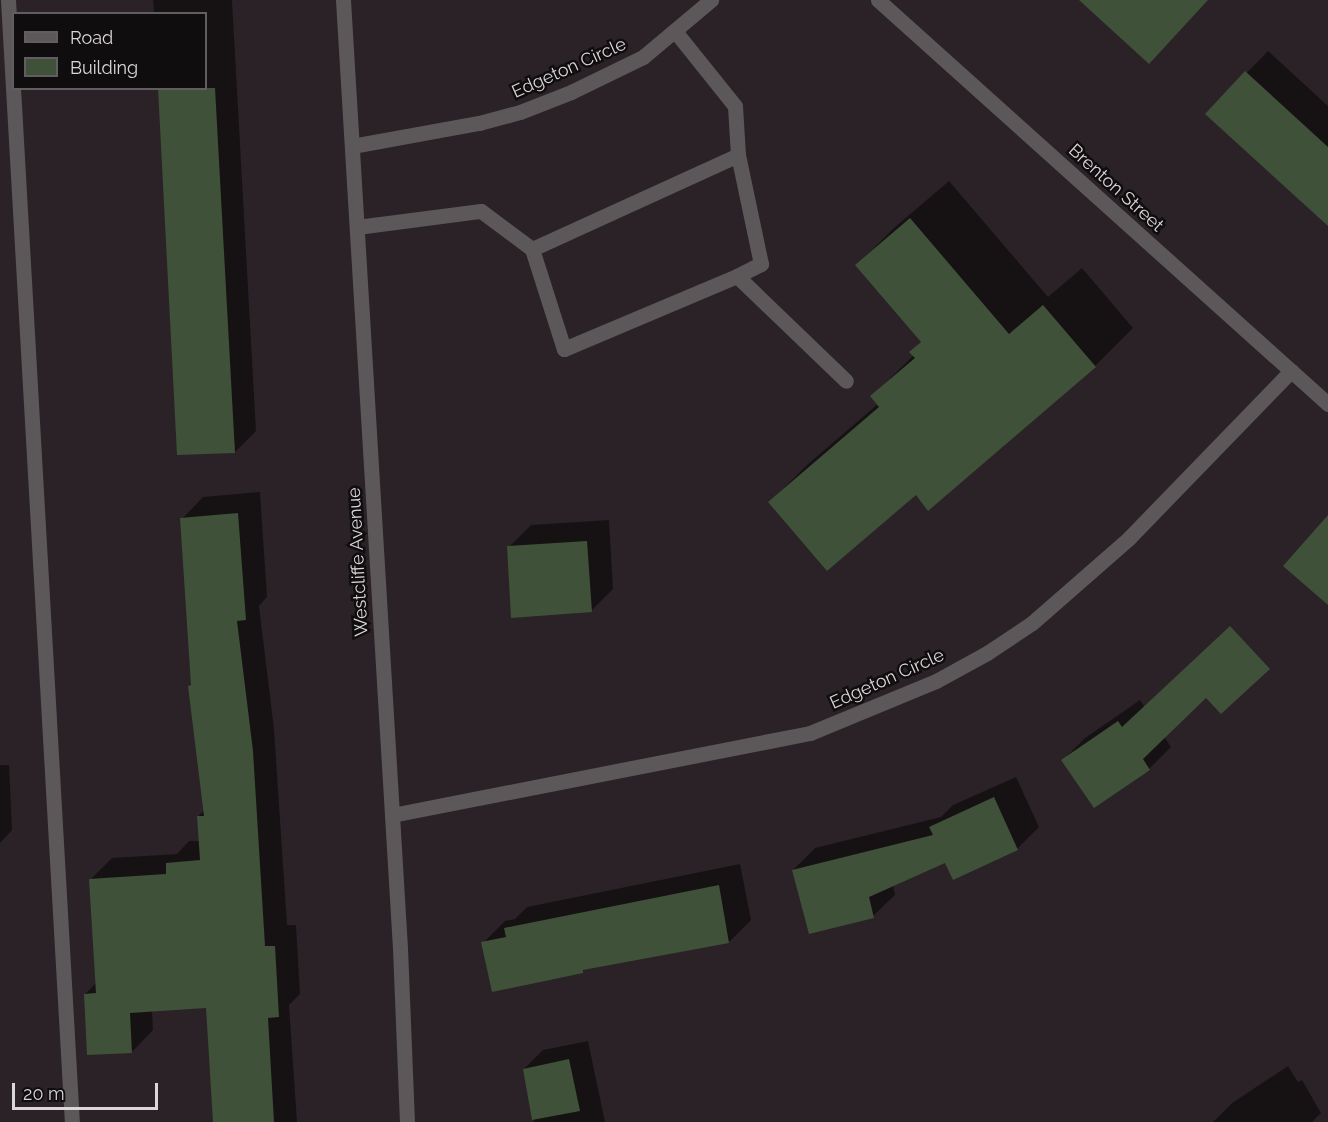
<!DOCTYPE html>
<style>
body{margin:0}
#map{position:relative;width:1328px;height:1122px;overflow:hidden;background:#2a2227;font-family:Raleway,sans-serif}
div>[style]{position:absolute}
.shadow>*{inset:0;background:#0007}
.building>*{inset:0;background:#3f5138}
.service>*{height:15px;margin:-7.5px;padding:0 7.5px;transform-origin:7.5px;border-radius:7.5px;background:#5c585a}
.minor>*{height:15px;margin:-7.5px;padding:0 7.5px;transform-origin:7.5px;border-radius:7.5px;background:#5c585a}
span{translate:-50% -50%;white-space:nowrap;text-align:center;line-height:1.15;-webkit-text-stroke:5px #100d0f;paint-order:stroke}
.street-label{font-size:18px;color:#dbd6d9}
.legend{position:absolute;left:12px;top:12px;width:195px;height:78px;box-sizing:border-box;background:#100d0f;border:2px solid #615d60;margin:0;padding:8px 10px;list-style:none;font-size:18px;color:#dbd6d9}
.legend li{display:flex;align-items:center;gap:12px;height:30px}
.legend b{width:30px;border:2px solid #615d60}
.scale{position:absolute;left:12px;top:1083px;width:146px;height:27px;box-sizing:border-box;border:3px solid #dbd6d9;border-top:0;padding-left:8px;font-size:18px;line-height:21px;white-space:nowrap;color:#dbd6d9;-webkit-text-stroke:4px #100d0f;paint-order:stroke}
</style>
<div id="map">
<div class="shadow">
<i style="clip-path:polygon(153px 0,232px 0,256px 431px,235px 452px,206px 88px,206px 14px,154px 14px)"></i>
<i style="clip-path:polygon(1268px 51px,1328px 106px,1328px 225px,1207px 114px)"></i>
<i style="clip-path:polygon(949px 181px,1048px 297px,1082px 268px,1133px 328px,1095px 366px,916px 493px,770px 502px,808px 464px,878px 404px,872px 396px,914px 355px,911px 352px,922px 341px,857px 265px,895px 227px)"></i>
<i style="clip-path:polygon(260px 492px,267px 597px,259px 606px,274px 729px,287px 925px,296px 925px,300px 994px,289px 1005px,297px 1122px,215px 1122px,207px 1006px,152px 1010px,153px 1030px,132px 1052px,85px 994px,97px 982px,90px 880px,112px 858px,177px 854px,189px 841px,200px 841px,198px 816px,205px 810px,189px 686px,193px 683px,182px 519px,203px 497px)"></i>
<i style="clip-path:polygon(609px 520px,613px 589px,591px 611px,509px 547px,531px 525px)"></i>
<i style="clip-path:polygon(1140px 700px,1171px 747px,1149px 769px,1094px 806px,1063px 760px,1085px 738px)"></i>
<i style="clip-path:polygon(0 765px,9px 765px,12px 830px,0 843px)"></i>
<i style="clip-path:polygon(1016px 777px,1039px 827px,1017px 849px,946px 861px,893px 885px,895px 895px,873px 916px,793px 870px,815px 848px,941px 817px,953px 805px)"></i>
<i style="clip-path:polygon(740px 864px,751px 920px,729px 942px,586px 968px,582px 972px,483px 943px,505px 921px,515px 919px,527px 907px)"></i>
<i style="clip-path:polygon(588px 1041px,605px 1122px,534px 1122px,524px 1069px,543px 1050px)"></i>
<i style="clip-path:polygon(1288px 1066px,1298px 1082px,1302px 1080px,1321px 1113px,1312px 1122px,1213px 1122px,1232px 1103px)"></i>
</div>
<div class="building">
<i style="clip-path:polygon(1079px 0,1208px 0,1149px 64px)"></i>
<i style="clip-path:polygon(1245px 71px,1328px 147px,1328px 226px,1205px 114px)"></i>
<i style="clip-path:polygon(158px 88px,215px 88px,235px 453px,177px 455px)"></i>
<i style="clip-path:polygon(910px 218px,1009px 334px,1043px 305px,1096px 367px,928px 511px,916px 495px,827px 571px,768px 502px,879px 407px,870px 396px,915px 358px,909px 352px,921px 342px,855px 265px)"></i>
<i style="clip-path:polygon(238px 513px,246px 620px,237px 621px,253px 751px,265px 946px,275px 946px,279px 1017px,268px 1018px,274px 1122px,213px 1122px,206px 1008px,130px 1013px,132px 1053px,87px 1055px,84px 994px,96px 993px,89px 879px,166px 874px,166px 863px,200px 860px,197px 816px,204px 816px,188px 686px,191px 685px,180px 518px)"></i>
<i style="clip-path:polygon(1328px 515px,1328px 605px,1283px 566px)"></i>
<i style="clip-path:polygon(587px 541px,592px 612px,511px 618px,507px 546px)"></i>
<i style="clip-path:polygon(1230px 626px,1270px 669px,1221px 714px,1206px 698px,1143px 759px,1150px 770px,1094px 808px,1061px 760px,1118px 721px,1122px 727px)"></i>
<i style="clip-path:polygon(994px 797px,1018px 850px,953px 880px,945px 863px,869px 897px,874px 918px,809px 934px,792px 870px,933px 835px,929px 827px)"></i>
<i style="clip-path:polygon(719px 885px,729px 943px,583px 970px,583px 973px,492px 992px,481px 942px,506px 937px,504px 928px)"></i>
<i style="clip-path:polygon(569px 1059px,580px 1111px,532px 1120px,523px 1069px)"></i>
</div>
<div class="service">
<i style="left:8px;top:0;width:1124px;rotate:86.74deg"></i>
<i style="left:357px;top:227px;width:125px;rotate:-7.4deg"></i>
<i style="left:481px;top:211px;width:64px;rotate:36.7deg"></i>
<i style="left:532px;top:249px;width:226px;rotate:-24.5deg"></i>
<i style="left:738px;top:155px;width:49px;rotate:-93.5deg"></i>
<i style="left:735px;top:106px;width:96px;rotate:-128.7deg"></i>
<i style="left:532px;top:249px;width:105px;rotate:72.3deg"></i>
<i style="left:564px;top:349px;width:188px;rotate:-22.9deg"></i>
<i style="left:737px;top:276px;width:27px;rotate:-27deg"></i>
<i style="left:761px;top:264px;width:111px;rotate:-101.9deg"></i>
<i style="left:737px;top:276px;width:151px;rotate:43.9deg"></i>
</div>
<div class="minor">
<i style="left:343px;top:0;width:950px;rotate:86.56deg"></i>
<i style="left:400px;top:948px;width:174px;rotate:87.7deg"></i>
<i style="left:878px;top:0;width:605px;rotate:41.92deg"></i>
<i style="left:352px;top:146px;width:129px;rotate:-10.3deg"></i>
<i style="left:479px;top:123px;width:42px;rotate:-15deg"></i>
<i style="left:520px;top:112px;width:55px;rotate:-21.4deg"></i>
<i style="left:571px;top:92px;width:80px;rotate:-25.9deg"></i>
<i style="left:643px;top:57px;width:89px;rotate:-40deg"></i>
<i style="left:392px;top:815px;width:426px;rotate:-11.1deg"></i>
<i style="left:810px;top:733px;width:136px;rotate:-22.4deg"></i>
<i style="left:936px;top:681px;width:58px;rotate:-28.8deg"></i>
<i style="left:987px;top:653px;width:54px;rotate:-33.7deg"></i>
<i style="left:1032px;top:623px;width:129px;rotate:-41.2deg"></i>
<i style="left:1129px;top:538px;width:233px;rotate:-45.9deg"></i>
</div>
<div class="street-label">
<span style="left:569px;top:68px;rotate:-24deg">Edgeton Circle</span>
<span style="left:1116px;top:188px;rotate:42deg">Brenton Street</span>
<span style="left:358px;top:562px;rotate:-93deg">Westcliffe Avenue</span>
<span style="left:887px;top:679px;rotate:-24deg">Edgeton Circle</span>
</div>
<ul class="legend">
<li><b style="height:8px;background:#5c585a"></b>Road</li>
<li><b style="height:16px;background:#3f5138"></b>Building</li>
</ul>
<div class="scale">20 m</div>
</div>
